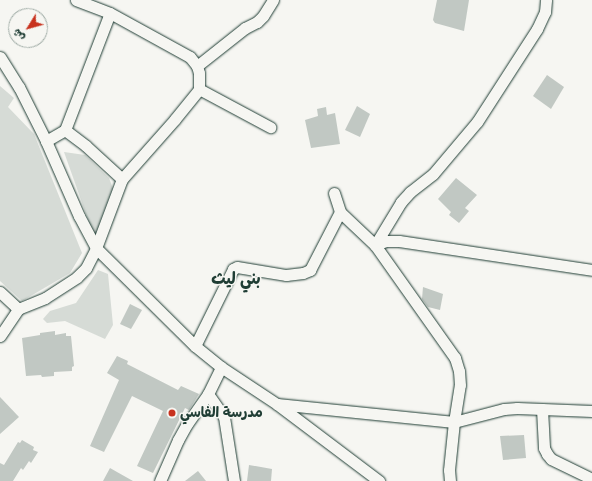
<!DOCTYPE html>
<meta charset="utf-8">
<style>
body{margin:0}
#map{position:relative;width:592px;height:481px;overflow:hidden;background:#f6f6f2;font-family:Mynerve,"Playpen Sans Arabic",sans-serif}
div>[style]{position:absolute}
.green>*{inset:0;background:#d6dbd6}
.building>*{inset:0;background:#c1c8c3}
.roads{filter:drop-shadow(0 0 1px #1f3d34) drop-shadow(0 0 1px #1f3d34)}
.minor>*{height:11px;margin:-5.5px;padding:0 5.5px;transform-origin:5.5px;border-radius:5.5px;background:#f6f6f2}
.dots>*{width:11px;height:11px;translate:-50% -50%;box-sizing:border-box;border:2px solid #f6f6f2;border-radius:50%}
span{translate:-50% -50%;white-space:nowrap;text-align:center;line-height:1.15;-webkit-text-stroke:3px #f6f6f2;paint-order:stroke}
.poi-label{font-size:14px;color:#1f3d34;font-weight:700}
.left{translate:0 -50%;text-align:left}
.quarter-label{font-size:16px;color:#1f3d34;font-weight:700}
.north{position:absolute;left:8px;top:8px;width:40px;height:40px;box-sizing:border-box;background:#f6f6f2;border:1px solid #a0aca6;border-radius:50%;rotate:233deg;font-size:11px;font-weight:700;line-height:16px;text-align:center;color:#1f3d34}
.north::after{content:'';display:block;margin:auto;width:14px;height:18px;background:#c8321e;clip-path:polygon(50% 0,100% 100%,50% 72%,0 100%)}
</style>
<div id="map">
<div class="green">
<i style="clip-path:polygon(0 86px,14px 98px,8px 107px,34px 134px,82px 253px,70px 273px,22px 301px,0 281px)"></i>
<i style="clip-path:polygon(64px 152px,85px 155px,109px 178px,114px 191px,97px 245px)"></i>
<i style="clip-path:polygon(98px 270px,108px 274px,113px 325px,105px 339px,65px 321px,47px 323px,43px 319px,50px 311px,76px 303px)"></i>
</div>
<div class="building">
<i style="clip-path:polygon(437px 0,469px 0,464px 31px,435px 23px,433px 20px)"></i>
<i style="clip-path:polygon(547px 75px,564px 87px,551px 109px,533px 96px)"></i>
<i style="clip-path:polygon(357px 106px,370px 114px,360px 137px,345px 130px)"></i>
<i style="clip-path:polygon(326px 107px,327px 115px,335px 113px,340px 144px,311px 148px,305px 120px,318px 116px,317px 109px)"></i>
<i style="clip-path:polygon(456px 178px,477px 195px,465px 208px,469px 211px,459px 223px,449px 215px,451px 212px,438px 199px)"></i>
<i style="clip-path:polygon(423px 287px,443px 294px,440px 310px,428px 307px,422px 299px)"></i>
<i style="clip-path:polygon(130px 304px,142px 310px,131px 329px,120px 324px)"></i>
<i style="clip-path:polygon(55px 331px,55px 335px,66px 333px,66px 336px,71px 336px,74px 366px,72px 367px,72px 371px,54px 372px,54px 376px,42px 377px,41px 375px,26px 376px,22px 338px,40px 335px,40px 333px)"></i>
<i style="clip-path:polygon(117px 356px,128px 361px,127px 364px,178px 390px,181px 386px,199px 394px,189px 410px,185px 408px,153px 473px,137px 466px,163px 411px,132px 396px,104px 452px,90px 446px,119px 380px,107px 373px)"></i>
<i style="clip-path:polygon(0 397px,19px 417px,0 434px)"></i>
<i style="clip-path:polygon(524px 435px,526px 458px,503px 460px,500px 436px)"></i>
<i style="clip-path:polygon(22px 440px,34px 447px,33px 450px,38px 452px,31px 463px,29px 461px,23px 470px,21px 468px,13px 481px,0 481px,0 463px,4px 465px,18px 442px,20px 443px)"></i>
<i style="clip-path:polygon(249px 465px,272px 469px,271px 481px,247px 481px)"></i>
<i style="clip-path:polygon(110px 468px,117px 472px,133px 481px,103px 481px)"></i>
<i style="clip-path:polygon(198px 471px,206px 481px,185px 481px)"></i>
</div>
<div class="roads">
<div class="minor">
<i style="left:76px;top:0;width:36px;rotate:21deg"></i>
<i style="left:110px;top:13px;width:91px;rotate:28.8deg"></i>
<i style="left:190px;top:57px;width:11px;rotate:52deg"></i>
<i style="left:197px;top:66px;width:7px;rotate:74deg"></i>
<i style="left:199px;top:73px;width:16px;rotate:90deg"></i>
<i style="left:199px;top:89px;width:81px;rotate:28.2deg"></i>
<i style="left:0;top:57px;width:36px;rotate:58deg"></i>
<i style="left:19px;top:87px;width:60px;rotate:63.4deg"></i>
<i style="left:46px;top:141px;width:82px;rotate:66.3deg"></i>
<i style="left:79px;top:216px;width:36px;rotate:62deg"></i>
<i style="left:96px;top:248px;width:139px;rotate:44.7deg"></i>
<i style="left:195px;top:346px;width:33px;rotate:39deg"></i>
<i style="left:221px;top:367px;width:67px;rotate:33.5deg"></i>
<i style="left:277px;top:404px;width:128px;rotate:37deg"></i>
<i style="left:197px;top:66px;width:61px;rotate:-38.4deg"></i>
<i style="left:245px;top:28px;width:13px;rotate:-27deg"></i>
<i style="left:257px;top:22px;width:8px;rotate:-45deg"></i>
<i style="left:263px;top:16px;width:19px;rotate:-58deg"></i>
<i style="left:65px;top:130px;width:125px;rotate:-69deg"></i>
<i style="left:46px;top:141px;width:22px;rotate:-30deg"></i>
<i style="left:65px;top:130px;width:26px;rotate:37deg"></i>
<i style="left:86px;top:146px;width:49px;rotate:42.5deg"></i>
<i style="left:334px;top:193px;width:20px;rotate:72deg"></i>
<i style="left:340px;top:212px;width:48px;rotate:43.3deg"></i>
<i style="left:375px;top:245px;width:12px;rotate:-20deg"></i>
<i style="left:386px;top:241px;width:13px"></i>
<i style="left:399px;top:241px;width:195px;rotate:8.5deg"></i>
<i style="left:0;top:292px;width:25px;rotate:43deg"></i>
<i style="left:0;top:336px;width:32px;rotate:-56deg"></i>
<i style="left:18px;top:309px;width:29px;rotate:-22deg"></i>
<i style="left:45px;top:298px;width:38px;rotate:-33deg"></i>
<i style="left:77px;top:277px;width:13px;rotate:-45deg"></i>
<i style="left:86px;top:268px;width:22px;rotate:-63deg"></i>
<i style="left:96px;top:248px;width:74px;rotate:-69.4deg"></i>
<i style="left:122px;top:179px;width:80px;rotate:-48.5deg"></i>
<i style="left:175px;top:119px;width:38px;rotate:-51deg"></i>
<i style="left:195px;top:346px;width:86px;rotate:-63.7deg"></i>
<i style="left:233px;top:269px;width:4px;rotate:-27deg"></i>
<i style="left:237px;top:267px;width:50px;rotate:9.3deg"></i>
<i style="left:286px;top:275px;width:17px;rotate:-7deg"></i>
<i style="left:303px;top:273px;width:8px;rotate:-23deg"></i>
<i style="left:310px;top:270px;width:65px;rotate:-62.7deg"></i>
<i style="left:208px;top:394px;width:28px;rotate:55deg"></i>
<i style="left:224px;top:417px;width:65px;rotate:81.1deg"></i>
<i style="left:277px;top:404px;width:178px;rotate:5.8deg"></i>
<i style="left:454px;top:422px;width:37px;rotate:-81deg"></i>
<i style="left:460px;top:385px;width:14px;rotate:-94deg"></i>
<i style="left:459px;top:371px;width:14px;rotate:-107deg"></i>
<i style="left:455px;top:358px;width:138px;rotate:-125.3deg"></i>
<i style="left:375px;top:245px;width:50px;rotate:-58.8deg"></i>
<i style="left:401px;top:202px;width:13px;rotate:-48deg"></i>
<i style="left:410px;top:192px;width:29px;rotate:-38deg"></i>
<i style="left:433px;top:174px;width:68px;rotate:-49.8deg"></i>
<i style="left:477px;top:122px;width:111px;rotate:-57.2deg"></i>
<i style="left:537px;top:29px;width:19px;rotate:-65deg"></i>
<i style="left:545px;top:12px;width:12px;rotate:-85deg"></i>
<i style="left:542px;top:409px;width:39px;rotate:87deg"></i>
<i style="left:544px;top:448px;width:7px;rotate:63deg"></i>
<i style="left:547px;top:454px;width:6px;rotate:51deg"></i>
<i style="left:551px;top:459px;width:46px;rotate:26deg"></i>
<i style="left:160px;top:481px;width:45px;rotate:-66.3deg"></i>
<i style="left:178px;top:440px;width:18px;rotate:-61deg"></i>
<i style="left:187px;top:424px;width:37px;rotate:-55deg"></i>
<i style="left:208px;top:394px;width:30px;rotate:-64deg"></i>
<i style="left:450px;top:481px;width:11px;rotate:-95deg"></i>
<i style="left:449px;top:470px;width:48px;rotate:-84.1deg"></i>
<i style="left:454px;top:422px;width:52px;rotate:-14.6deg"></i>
<i style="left:504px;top:409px;width:13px;rotate:-4deg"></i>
<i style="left:517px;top:408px;width:75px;rotate:2.3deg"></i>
</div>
</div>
<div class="dots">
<i style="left:172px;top:413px;background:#c8321e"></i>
</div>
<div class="poi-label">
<span class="left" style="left:180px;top:413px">مدرسة الفاسي</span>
</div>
<div class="quarter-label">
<span style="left:236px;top:280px">بني ليث</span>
</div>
<div class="north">ش</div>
</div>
